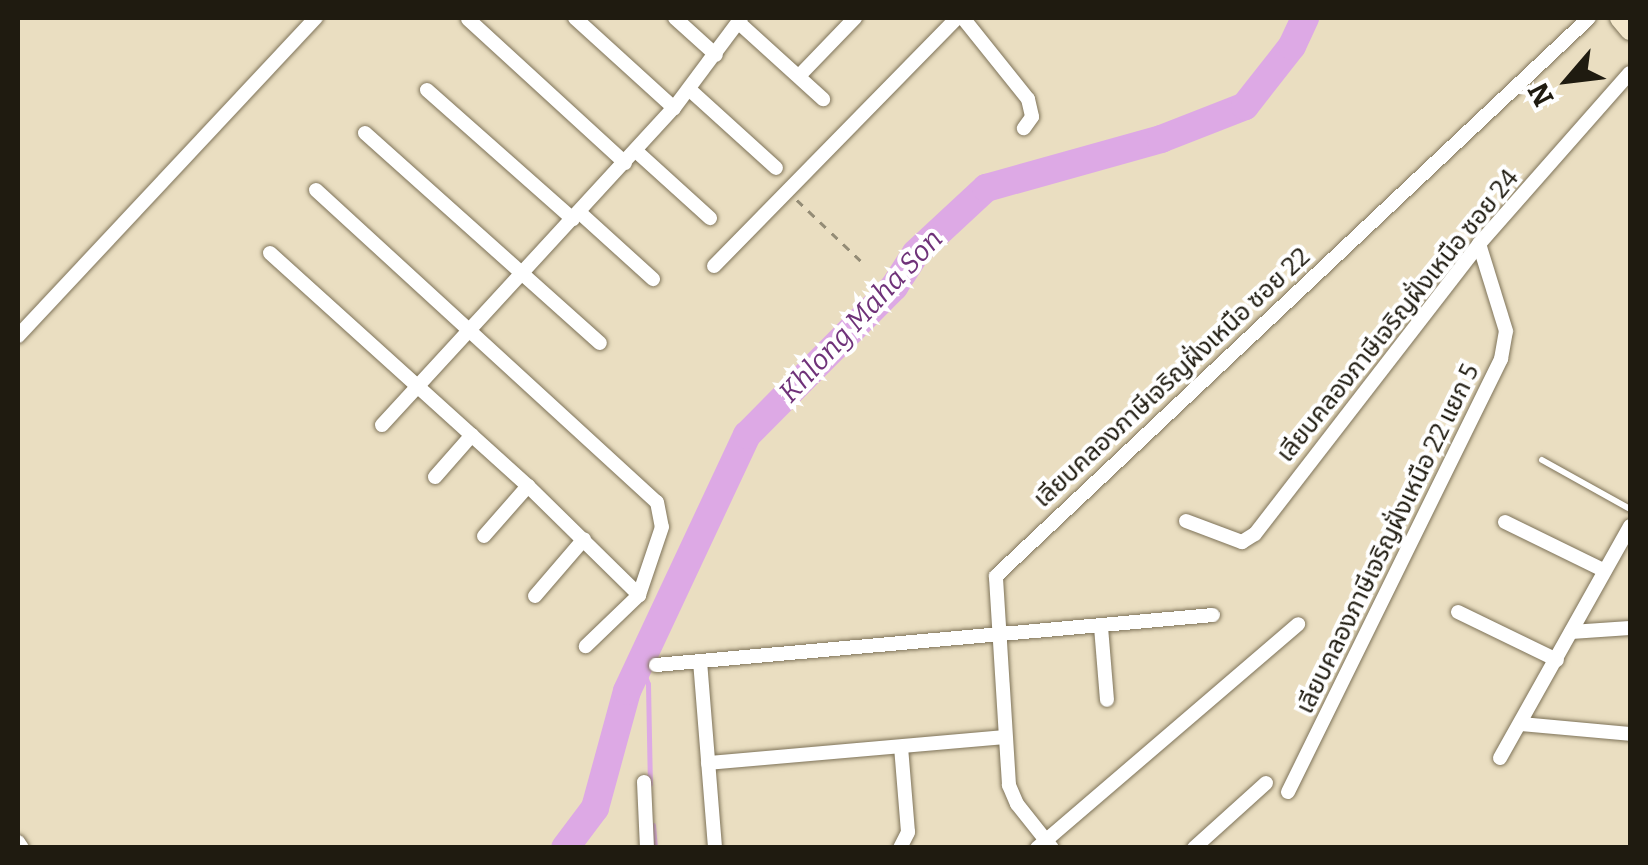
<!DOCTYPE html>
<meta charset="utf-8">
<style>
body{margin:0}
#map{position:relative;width:1648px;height:865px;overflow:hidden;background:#eadec1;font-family:Bitter,"Noto Sans Thai",serif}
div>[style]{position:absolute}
.stream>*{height:5px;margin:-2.5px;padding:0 2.5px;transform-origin:2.5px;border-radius:2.5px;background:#dda9e5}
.river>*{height:28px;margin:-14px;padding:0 14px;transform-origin:14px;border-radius:14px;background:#dda9e5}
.path>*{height:2.5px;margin-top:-1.25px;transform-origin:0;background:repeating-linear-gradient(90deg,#948c76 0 8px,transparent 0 16px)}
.roads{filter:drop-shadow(0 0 2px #7e7359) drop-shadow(0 0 2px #7e7359)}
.lane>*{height:6px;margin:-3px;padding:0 3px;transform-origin:3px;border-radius:3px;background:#fff}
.street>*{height:14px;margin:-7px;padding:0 7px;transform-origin:7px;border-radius:7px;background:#fff}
.secondary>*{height:20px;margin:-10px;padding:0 10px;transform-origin:10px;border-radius:10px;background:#f3e7ca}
span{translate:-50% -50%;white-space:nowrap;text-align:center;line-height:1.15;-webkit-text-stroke:8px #fff;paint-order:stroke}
.street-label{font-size:25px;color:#1f1b10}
.water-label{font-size:28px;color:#6f3279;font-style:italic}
.frame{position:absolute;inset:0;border:20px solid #1f1b10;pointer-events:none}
.north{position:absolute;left:1518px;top:30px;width:100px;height:100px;-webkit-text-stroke:8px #fff;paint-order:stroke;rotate:242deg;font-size:28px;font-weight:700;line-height:40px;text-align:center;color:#1f1b10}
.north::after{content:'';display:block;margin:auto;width:35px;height:45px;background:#1f1b10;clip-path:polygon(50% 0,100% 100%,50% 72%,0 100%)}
</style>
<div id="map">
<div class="stream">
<i style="left:640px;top:663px;width:22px;rotate:69deg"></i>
<i style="left:648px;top:684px;width:100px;rotate:88.9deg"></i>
<i style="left:653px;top:825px;width:23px;rotate:85deg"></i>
</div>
<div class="river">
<i style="left:565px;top:848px;width:50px;rotate:-53.1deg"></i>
<i style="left:595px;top:808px;width:121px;rotate:-74.7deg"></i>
<i style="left:627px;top:691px;width:283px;rotate:-64.9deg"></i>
<i style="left:747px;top:435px;width:209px;rotate:-45.2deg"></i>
<i style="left:894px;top:287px;width:40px;rotate:-57.1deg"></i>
<i style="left:916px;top:253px;width:96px;rotate:-42.9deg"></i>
<i style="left:986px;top:188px;width:182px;rotate:-15.6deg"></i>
<i style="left:1161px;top:139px;width:90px;rotate:-21.4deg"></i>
<i style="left:1245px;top:106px;width:76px;rotate:-51.9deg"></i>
<i style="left:1292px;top:46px;width:31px;rotate:-65deg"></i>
</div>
<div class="path">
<i style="left:797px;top:200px;width:88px;rotate:43.6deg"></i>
</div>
<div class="roads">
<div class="lane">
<i style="left:1542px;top:460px;width:101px;rotate:29.1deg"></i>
</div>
<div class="street">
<i style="left:575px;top:18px;width:134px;rotate:42.3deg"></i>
<i style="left:675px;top:18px;width:55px;rotate:42.1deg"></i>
<i style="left:963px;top:18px;width:104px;rotate:51.3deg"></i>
<i style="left:1028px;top:99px;width:18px;rotate:77deg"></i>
<i style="left:1032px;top:117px;width:14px;rotate:126deg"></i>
<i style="left:468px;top:19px;width:213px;rotate:42.5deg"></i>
<i style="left:738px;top:22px;width:115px;rotate:42.2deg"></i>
<i style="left:799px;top:76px;width:81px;rotate:-46deg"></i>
<i style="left:427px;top:90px;width:195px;rotate:41.5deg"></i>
<i style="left:690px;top:90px;width:116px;rotate:42.2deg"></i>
<i style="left:365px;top:133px;width:315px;rotate:41.8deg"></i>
<i style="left:636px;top:151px;width:100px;rotate:42.2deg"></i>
<i style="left:316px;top:190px;width:462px;rotate:42.5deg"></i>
<i style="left:657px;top:502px;width:25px;rotate:79deg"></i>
<i style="left:662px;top:527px;width:72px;rotate:108.7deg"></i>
<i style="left:639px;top:595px;width:74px;rotate:136.1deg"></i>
<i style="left:579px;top:212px;width:100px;rotate:42.2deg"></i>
<i style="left:270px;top:253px;width:348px;rotate:42.1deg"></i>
<i style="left:528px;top:486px;width:156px;rotate:44.5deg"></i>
<i style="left:714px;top:266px;width:347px;rotate:-45.6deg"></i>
<i style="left:18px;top:336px;width:436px;rotate:-46.9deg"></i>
<i style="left:382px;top:425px;width:431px;rotate:-47.4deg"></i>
<i style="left:674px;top:108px;width:112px;rotate:-53.3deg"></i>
<i style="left:435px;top:477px;width:56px;rotate:-48.6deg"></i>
<i style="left:1186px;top:521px;width:60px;rotate:20.6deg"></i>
<i style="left:1242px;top:542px;width:15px;rotate:-32deg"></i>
<i style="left:1255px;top:534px;width:366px;rotate:-52.3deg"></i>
<i style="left:1479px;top:244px;width:228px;rotate:-48.6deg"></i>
<i style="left:1505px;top:522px;width:111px;rotate:26.1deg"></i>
<i style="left:484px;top:536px;width:67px;rotate:-48.7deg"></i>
<i style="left:535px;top:596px;width:75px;rotate:-49.3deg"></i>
<i style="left:1458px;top:612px;width:110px;rotate:25.9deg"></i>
<i style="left:1101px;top:627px;width:73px;rotate:85.3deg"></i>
<i style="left:1571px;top:632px;width:59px;rotate:-3.9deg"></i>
<i style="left:700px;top:661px;width:188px;rotate:85.4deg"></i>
<i style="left:656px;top:665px;width:559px;rotate:-5.13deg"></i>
<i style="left:1521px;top:724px;width:109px;rotate:5.2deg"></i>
<i style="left:1500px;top:758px;width:266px;rotate:-60.7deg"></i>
<i style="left:708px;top:763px;width:297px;rotate:-5deg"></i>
<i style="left:644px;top:782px;width:66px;rotate:87.4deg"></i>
<i style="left:1288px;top:792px;width:483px;rotate:-63.8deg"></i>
<i style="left:1501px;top:359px;width:28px;rotate:-80deg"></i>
<i style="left:1506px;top:331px;width:91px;rotate:-107.2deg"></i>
<i style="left:18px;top:842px;width:7px;rotate:56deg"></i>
<i style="left:900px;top:848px;width:18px;rotate:-63deg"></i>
<i style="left:908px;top:832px;width:85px;rotate:-94.7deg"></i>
<i style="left:1037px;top:848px;width:344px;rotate:-40.6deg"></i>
<i style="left:1052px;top:848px;width:56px;rotate:-128.5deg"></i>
<i style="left:1017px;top:804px;width:21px;rotate:-113deg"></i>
<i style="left:1009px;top:785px;width:209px;rotate:-93.6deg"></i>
<i style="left:996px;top:576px;width:814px;rotate:-43.26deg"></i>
<i style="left:1194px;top:848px;width:97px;rotate:-42.1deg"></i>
</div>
<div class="secondary">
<i style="left:1620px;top:18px;width:16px;rotate:50deg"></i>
</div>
</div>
<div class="street-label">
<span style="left:1398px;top:316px;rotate:-51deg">เลียบคลองภาษีเจริญฝั่งเหนือ ซอย 24</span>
<span style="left:1172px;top:378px;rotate:-43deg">เลียบคลองภาษีเจริญฝั่งเหนือ ซอย 22</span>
<span style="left:1388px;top:539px;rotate:-64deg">เลียบคลองภาษีเจริญฝั่งเหนือ 22 แยก 5</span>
</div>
<div class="water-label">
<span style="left:861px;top:316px;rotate:-47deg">Khlong Maha Son</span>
</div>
<div class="frame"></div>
<div class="north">N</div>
</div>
